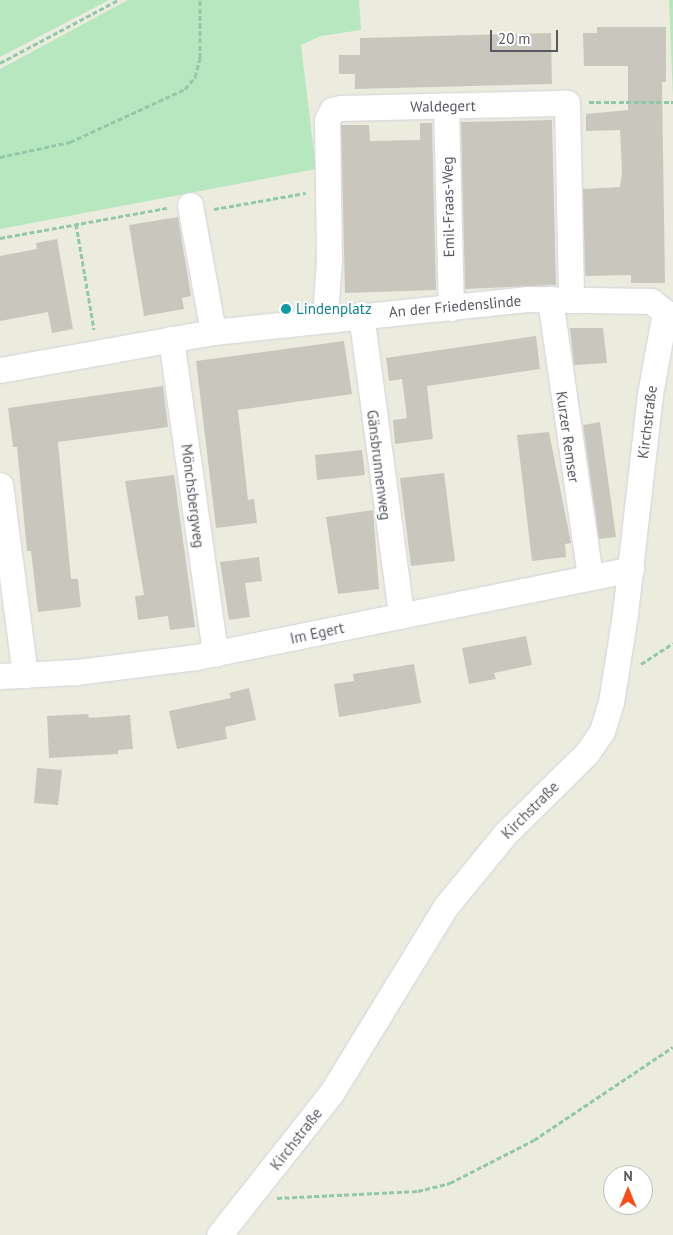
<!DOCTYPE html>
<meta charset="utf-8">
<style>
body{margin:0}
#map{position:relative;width:673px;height:1235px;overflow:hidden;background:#ececde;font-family:"PT Sans",sans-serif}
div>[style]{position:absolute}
.green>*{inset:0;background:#b7e7bf}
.building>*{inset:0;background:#c9c7bd}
.path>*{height:3px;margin-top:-1.5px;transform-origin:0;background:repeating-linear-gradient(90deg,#90c8a8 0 5px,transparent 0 7.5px)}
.roads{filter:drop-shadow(0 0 1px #d1d3da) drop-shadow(0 0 1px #d1d3da)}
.street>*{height:25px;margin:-12.5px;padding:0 12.5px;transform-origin:12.5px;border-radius:12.5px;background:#fff}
.dots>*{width:14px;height:14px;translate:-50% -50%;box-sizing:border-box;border:2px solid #fff;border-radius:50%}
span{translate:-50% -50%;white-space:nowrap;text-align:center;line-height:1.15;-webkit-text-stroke:4px #fff;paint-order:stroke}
.street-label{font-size:15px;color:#575a61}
.culture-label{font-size:15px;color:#0d838f}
.left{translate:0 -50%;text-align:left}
.north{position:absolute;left:603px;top:1165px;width:50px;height:50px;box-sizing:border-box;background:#fff;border:1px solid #bcbdc0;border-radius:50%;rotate:0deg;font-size:14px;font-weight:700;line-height:20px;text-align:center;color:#575a61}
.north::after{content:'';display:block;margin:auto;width:18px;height:22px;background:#f84d18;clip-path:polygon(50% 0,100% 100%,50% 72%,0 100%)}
.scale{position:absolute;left:490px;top:30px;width:68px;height:22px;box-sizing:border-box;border:2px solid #575a61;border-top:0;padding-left:6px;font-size:15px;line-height:18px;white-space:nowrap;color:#575a61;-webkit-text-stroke:4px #fff;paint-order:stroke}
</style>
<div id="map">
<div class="green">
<i style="clip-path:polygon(0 0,109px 0,0 57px)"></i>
<i style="clip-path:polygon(128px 0,359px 0,361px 30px,321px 36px,301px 45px,316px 169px,0 229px,0 69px)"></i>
<i style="clip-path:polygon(669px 0,673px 0,673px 98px)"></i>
</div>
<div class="building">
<i style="clip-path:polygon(597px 27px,666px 27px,666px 82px,662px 82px,665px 283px,631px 283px,631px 275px,585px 276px,583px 189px,620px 187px,622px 172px,620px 130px,586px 131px,586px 114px,628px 110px,628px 66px,584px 66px,583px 33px,597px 33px)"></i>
<i style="clip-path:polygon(551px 33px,552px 84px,355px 89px,355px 74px,339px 74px,339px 55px,360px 55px,360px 38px)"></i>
<i style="clip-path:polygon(552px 120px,556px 285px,465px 289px,461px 122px)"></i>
<i style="clip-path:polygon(420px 123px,432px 123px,436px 290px,345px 293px,341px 125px,369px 125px,370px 141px,420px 140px)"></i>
<i style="clip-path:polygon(178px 217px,191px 296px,182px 298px,184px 309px,144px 316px,129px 225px)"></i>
<i style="clip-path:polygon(57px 239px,73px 329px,52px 333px,48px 312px,0 321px,0 256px,37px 249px,36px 243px)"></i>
<i style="clip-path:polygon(570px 328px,603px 328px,607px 363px,574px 365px)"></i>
<i style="clip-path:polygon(536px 336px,540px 369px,427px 386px,433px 439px,395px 444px,393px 420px,407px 418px,402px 379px,389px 381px,386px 358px)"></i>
<i style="clip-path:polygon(344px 341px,352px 394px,238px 410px,248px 500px,254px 499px,257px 523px,216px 528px,196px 361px)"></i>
<i style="clip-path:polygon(163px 386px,168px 427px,58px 442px,71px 579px,78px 579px,81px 607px,38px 612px,31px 551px,27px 551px,17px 447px,13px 447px,8px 408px)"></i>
<i style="clip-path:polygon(600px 422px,616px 537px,599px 539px,583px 425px)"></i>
<i style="clip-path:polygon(549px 432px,571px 543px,565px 544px,566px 557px,532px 561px,517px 435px)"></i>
<i style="clip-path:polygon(362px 450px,365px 475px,317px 480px,315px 455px)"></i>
<i style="clip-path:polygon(444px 473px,455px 561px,411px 566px,400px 478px)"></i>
<i style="clip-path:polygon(174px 475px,195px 627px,170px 630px,168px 616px,138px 620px,135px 596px,144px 595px,125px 481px)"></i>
<i style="clip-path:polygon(373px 510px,379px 589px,338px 594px,326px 517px)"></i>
<i style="clip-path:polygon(259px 557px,262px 581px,245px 583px,250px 617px,229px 620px,220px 562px)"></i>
<i style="clip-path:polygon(526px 636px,532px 665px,494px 673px,496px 679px,469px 684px,462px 648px)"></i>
<i style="clip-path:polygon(414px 664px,421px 703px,339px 717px,334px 684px,354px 681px,353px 674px)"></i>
<i style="clip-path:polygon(249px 688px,256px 720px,225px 727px,227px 739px,177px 749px,169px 711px,231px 698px,229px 693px)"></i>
<i style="clip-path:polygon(88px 714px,89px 718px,130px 715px,133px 749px,118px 750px,118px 754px,49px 758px,47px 716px)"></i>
<i style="clip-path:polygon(37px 768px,62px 770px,58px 805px,34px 803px)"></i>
</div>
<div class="path">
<i style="left:0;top:63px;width:134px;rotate:-28.1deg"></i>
<i style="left:589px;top:102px;width:84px"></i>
<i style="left:0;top:157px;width:72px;rotate:-12.1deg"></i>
<i style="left:70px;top:142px;width:127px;rotate:-24.7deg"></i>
<i style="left:185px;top:89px;width:16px;rotate:-50deg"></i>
<i style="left:195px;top:77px;width:20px;rotate:-75deg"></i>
<i style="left:200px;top:58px;width:58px;rotate:-90deg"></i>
<i style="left:214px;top:209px;width:93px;rotate:-9.9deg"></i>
<i style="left:76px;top:224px;width:107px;rotate:80.3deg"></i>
<i style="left:0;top:238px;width:170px;rotate:-10.2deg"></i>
<i style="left:641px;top:664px;width:38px;rotate:-33deg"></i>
<i style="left:277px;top:1198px;width:141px;rotate:-2.8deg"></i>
<i style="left:418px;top:1191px;width:33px;rotate:-14deg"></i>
<i style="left:450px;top:1183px;width:94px;rotate:-27.1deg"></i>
<i style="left:534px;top:1140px;width:167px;rotate:-33.8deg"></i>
</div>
<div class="roads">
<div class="street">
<i style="left:446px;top:106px;width:202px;rotate:88.6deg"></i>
<i style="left:190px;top:205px;width:129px;rotate:79.7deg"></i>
<i style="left:550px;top:299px;width:279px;rotate:81.8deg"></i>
<i style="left:361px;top:314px;width:304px;rotate:82.4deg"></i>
<i style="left:325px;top:317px;width:57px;rotate:-86deg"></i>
<i style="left:329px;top:260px;width:140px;rotate:-90.8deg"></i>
<i style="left:327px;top:120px;width:11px;rotate:-63deg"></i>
<i style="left:332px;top:110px;width:9px;rotate:-13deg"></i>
<i style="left:341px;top:108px;width:226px;rotate:-1.3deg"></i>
<i style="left:567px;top:103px;width:197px;rotate:88.8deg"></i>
<i style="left:171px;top:339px;width:318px;rotate:82deg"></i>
<i style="left:0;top:370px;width:216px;rotate:-10.1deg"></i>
<i style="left:213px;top:332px;width:315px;rotate:-6deg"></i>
<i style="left:526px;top:299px;width:125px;rotate:0.9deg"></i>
<i style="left:651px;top:301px;width:18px;rotate:38deg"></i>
<i style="left:665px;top:312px;width:83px;rotate:100.4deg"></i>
<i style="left:650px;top:394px;width:221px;rotate:96.5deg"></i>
<i style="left:625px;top:614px;width:89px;rotate:99deg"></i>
<i style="left:611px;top:702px;width:30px;rotate:107deg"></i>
<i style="left:602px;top:731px;width:27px;rotate:124deg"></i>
<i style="left:587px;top:753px;width:115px;rotate:135.4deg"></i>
<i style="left:505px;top:834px;width:93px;rotate:129.3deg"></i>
<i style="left:446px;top:906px;width:218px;rotate:121.5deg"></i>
<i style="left:332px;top:1092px;width:182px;rotate:128.3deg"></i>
<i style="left:0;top:485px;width:192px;rotate:82.5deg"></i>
<i style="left:0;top:676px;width:76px;rotate:-3deg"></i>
<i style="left:76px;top:672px;width:121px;rotate:-7.1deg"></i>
<i style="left:196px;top:657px;width:444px;rotate:-11.4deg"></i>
</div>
</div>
<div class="dots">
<i style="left:286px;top:309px;background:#0f9aa8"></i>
</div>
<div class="street-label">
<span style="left:443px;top:106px;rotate:-1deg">Waldegert</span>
<span style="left:448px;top:207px;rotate:-91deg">Emil-Fraas-Weg</span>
<span style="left:455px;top:306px;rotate:-5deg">An der Friedenslinde</span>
<span style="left:647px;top:422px;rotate:-83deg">Kirchstraße</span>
<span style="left:568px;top:437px;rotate:82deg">Kurzer Remser</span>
<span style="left:379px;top:465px;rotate:83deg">Gänsbrunnenweg</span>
<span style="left:193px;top:496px;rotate:83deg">Mönchsbergweg</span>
<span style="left:317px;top:633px;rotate:-12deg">Im Egert</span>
<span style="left:530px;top:810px;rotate:-45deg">Kirchstraße</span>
<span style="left:296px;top:1139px;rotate:-52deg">Kirchstraße</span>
</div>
<div class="culture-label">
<span class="left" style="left:296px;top:309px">Lindenplatz</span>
</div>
<div class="north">N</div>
<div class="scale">20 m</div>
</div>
